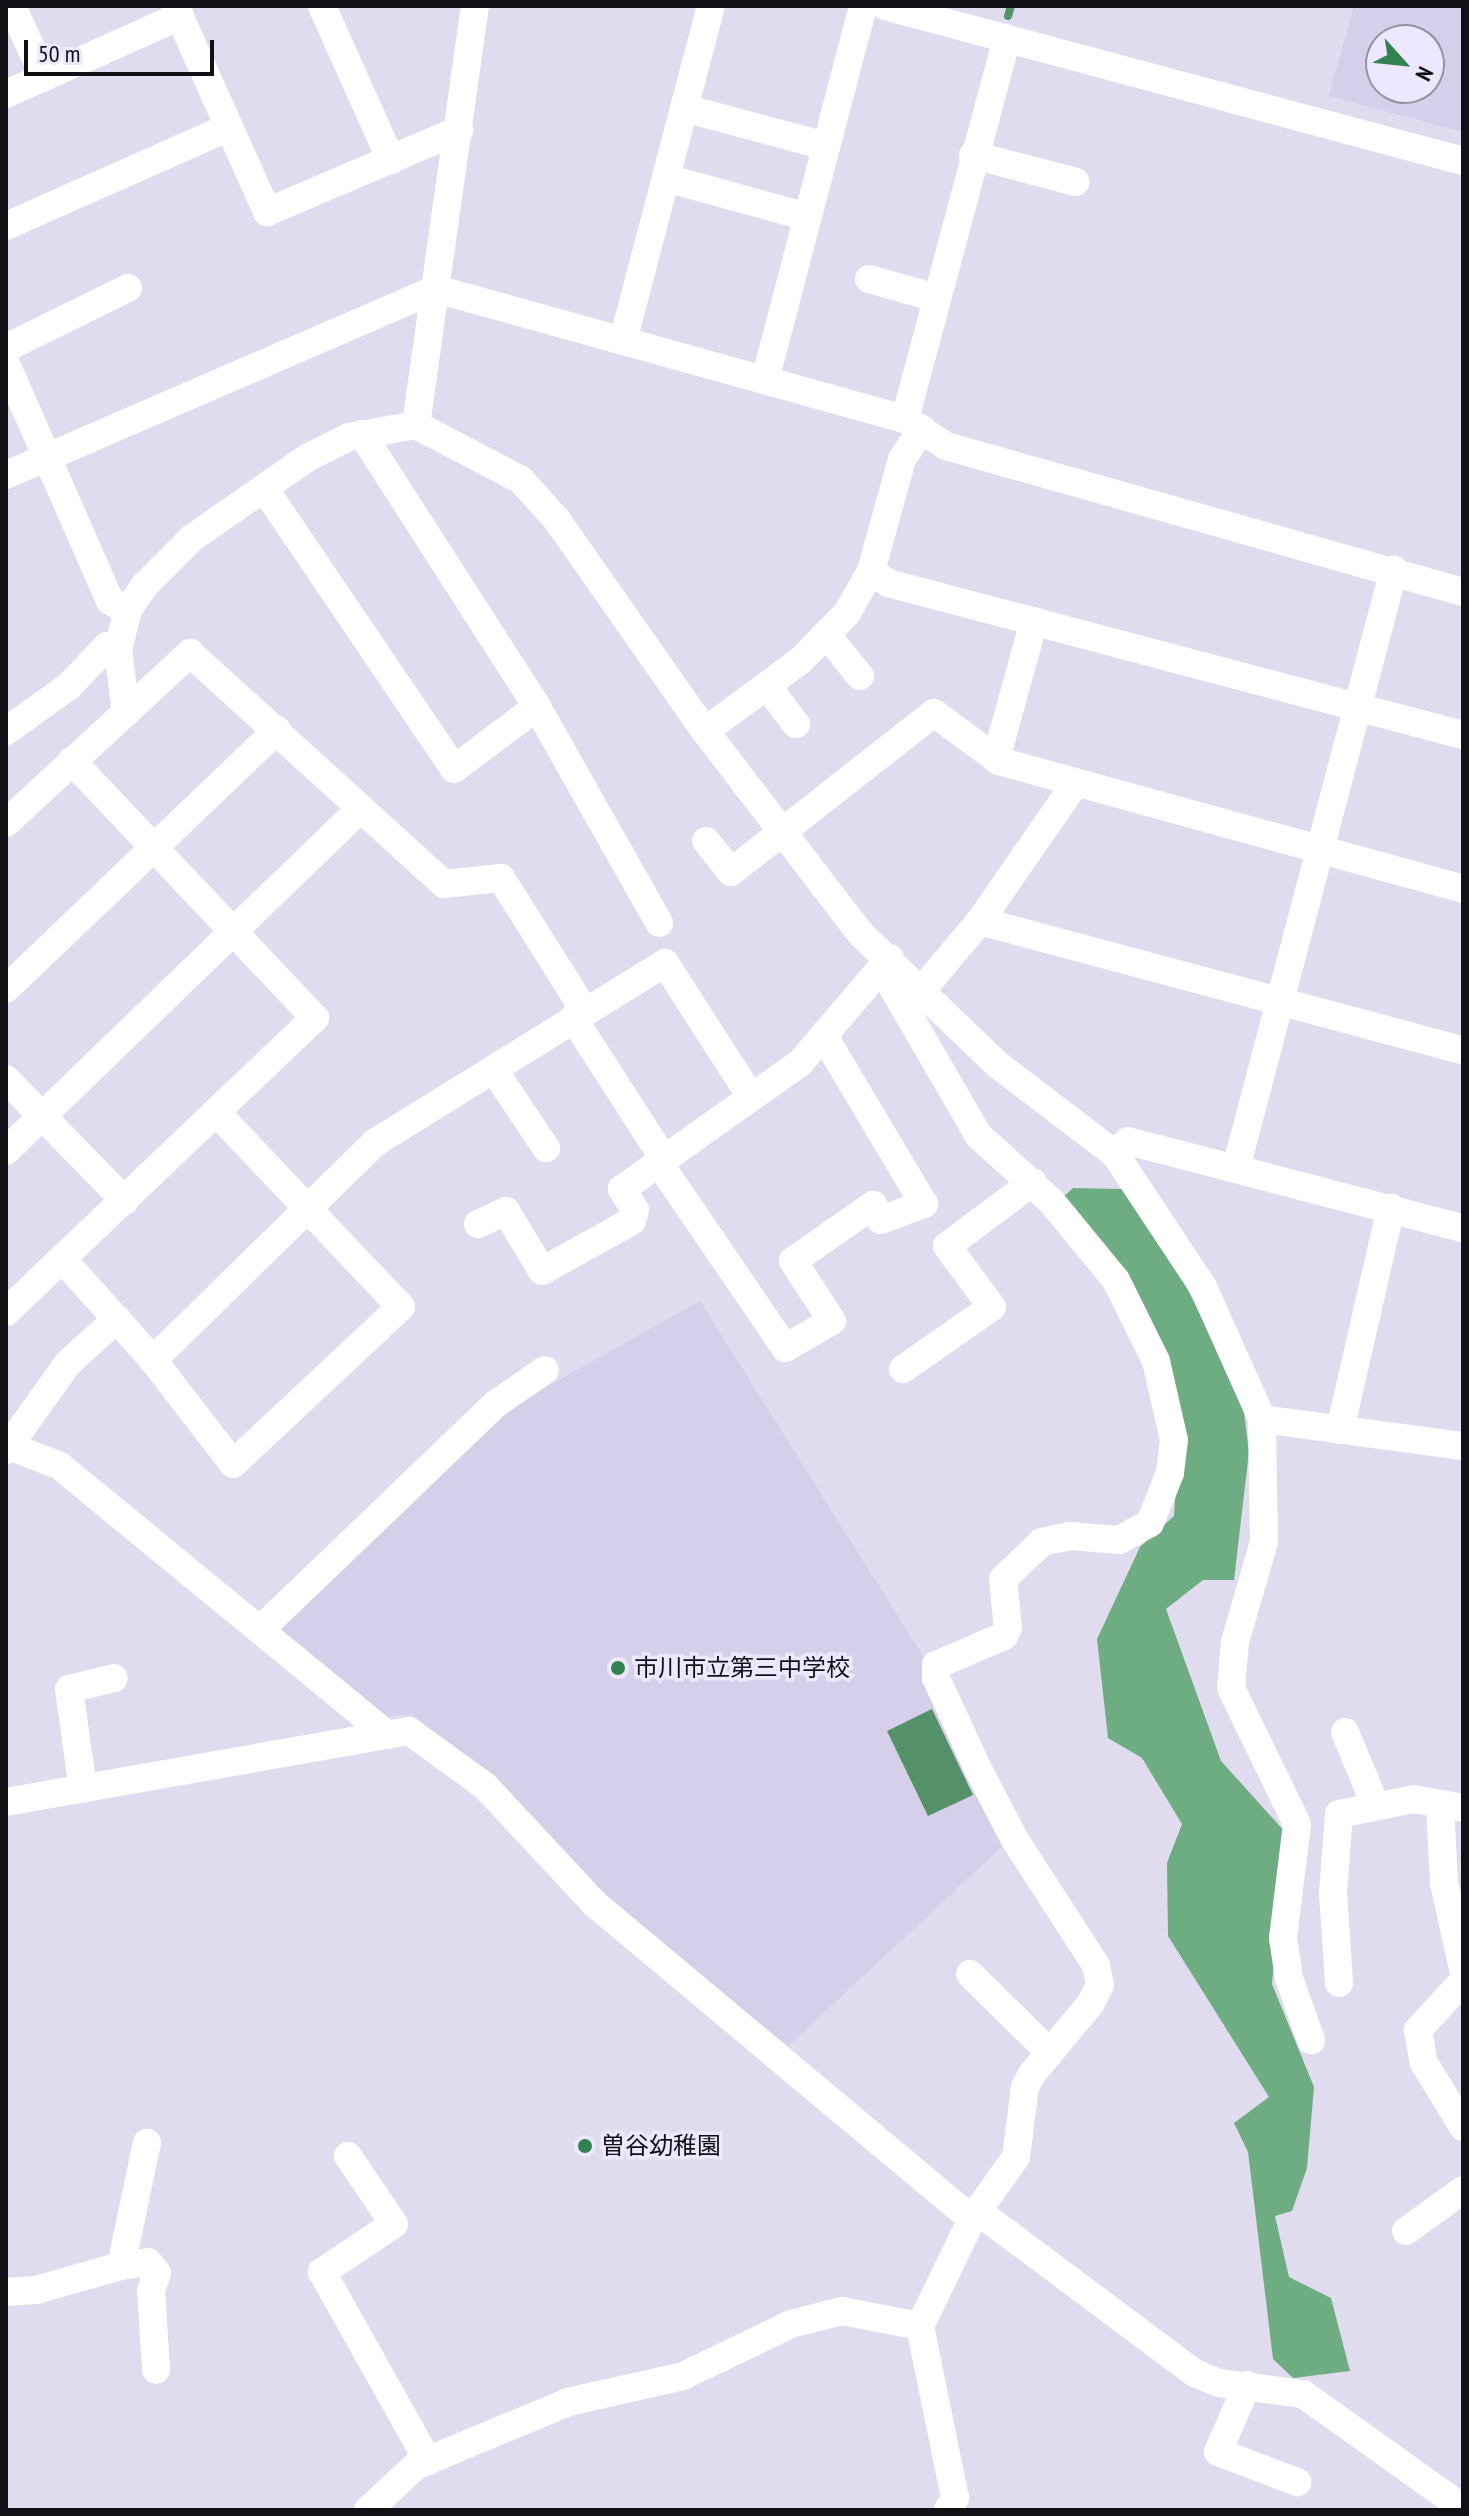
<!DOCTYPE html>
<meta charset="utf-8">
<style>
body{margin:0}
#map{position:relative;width:1469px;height:2516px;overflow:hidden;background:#e0dbef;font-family:"PT Sans Narrow","Noto Sans JP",sans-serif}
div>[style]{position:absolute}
.built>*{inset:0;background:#d6cfea}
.forest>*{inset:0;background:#6eac82}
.water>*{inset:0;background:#549168}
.stream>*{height:8px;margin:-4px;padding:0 4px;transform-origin:4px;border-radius:4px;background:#549168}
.minor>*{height:28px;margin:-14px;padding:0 14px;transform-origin:14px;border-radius:14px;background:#fff}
.dots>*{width:22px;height:22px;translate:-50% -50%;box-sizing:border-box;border:4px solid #ede8fd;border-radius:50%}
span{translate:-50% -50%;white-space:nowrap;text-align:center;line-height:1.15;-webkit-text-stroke:7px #ede8fd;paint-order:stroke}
.poi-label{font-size:24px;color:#121017}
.left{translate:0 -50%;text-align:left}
.frame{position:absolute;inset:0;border:8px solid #121017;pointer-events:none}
.north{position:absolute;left:1365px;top:24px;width:80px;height:80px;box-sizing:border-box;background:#ede8fd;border:2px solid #9592a1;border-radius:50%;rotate:117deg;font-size:22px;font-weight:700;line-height:32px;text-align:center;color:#121017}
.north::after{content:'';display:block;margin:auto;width:28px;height:36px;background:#338252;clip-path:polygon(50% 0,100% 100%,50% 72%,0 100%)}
.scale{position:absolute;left:24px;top:40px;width:190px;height:36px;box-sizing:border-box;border:4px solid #121017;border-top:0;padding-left:10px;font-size:24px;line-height:28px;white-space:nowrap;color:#121017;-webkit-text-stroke:6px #ede8fd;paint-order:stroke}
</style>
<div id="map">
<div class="built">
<i style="clip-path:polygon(evenodd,1354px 6px,1463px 6px,1463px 132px,1329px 96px,1354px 6px,1381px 40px,1429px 40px,1429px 88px,1381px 88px,1381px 40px)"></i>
<i style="clip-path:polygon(700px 1301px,923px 1656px,926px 1679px,1007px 1842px,788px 2046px,617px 1909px,494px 1781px,412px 1714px,375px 1718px,278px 1639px,280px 1626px,509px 1408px)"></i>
</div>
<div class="forest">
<i style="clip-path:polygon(1073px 1188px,1122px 1189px,1148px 1211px,1242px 1397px,1249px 1452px,1234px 1580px,1203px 1580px,1166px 1609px,1221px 1761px,1286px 1833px,1272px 1984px,1314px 2087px,1307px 2168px,1292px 2211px,1275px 2216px,1289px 2277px,1331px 2298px,1350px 2371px,1293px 2378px,1273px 2359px,1248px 2152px,1234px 2123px,1269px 2097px,1168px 1936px,1167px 1863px,1182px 1824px,1142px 1758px,1108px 1738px,1097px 1639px,1140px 1547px,1174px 1516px,1181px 1409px,1062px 1198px)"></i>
</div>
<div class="water">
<i style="clip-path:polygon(932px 1709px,973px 1795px,928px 1816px,887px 1731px)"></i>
</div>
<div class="stream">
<i style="left:1008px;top:16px;width:10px;rotate:-73deg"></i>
</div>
<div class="minor">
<i style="left:12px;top:6px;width:78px;rotate:65.7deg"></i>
<i style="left:175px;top:6px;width:226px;rotate:65.9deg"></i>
<i style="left:267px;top:212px;width:209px;rotate:-23.1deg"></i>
<i style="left:322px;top:6px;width:169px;rotate:65.9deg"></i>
<i style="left:885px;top:6px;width:598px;rotate:15.01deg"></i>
<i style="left:6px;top:94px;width:191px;rotate:-24.1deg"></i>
<i style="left:684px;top:108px;width:147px;rotate:15deg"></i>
<i style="left:973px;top:155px;width:106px;rotate:14.7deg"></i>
<i style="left:666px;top:178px;width:147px;rotate:15.4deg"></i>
<i style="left:6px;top:226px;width:244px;rotate:-23.9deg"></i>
<i style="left:869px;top:279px;width:70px;rotate:15.8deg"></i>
<i style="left:623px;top:341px;width:346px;rotate:-75.3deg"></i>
<i style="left:6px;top:348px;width:136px;rotate:-26.2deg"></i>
<i style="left:6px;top:364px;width:259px;rotate:66.3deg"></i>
<i style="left:110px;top:601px;width:20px;rotate:27deg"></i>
<i style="left:765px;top:380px;width:387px;rotate:-75.3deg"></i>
<i style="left:905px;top:419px;width:394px;rotate:-75deg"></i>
<i style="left:416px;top:425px;width:423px;rotate:-82deg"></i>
<i style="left:362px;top:434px;width:324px;rotate:57.3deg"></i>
<i style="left:537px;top:707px;width:248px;rotate:60.5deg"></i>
<i style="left:6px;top:475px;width:469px;rotate:-23.4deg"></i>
<i style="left:436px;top:289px;width:487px;rotate:15.5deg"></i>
<i style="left:905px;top:419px;width:49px;rotate:33.4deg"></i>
<i style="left:946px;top:446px;width:537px;rotate:15.77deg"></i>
<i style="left:264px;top:488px;width:339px;rotate:55.9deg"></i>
<i style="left:454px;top:769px;width:104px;rotate:-36.8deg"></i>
<i style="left:871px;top:571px;width:21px;rotate:35deg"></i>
<i style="left:888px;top:583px;width:595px;rotate:14.81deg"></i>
<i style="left:826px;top:634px;width:54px;rotate:51deg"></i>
<i style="left:767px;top:686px;width:48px;rotate:52.7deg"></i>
<i style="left:126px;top:713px;width:64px;rotate:-97.1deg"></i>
<i style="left:118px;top:649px;width:40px;rotate:-75.6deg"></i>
<i style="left:128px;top:610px;width:29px;rotate:-56deg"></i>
<i style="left:144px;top:586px;width:68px;rotate:-45deg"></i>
<i style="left:192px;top:538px;width:140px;rotate:-34.8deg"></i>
<i style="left:307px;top:458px;width:47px;rotate:-26.6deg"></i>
<i style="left:349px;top:437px;width:68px;rotate:-10.2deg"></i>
<i style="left:416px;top:425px;width:119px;rotate:27.6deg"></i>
<i style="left:521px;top:480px;width:54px;rotate:48deg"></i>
<i style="left:557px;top:520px;width:258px;rotate:55deg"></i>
<i style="left:705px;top:731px;width:256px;rotate:52.5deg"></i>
<i style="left:861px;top:934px;width:190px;rotate:43.7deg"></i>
<i style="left:998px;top:1065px;width:147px;rotate:37.3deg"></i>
<i style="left:1115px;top:1154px;width:159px;rotate:56.5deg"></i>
<i style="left:1203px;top:1287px;width:145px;rotate:65.9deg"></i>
<i style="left:1262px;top:1419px;width:123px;rotate:89.1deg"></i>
<i style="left:1264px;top:1542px;width:104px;rotate:106.2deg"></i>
<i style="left:1235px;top:1642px;width:46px;rotate:95deg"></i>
<i style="left:1231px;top:1688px;width:151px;rotate:64.1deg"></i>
<i style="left:1297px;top:1824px;width:115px;rotate:97deg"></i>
<i style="left:1283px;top:1938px;width:40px;rotate:81.5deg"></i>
<i style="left:1289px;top:1978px;width:66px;rotate:70.5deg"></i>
<i style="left:6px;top:731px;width:77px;rotate:-35.5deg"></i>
<i style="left:69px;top:686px;width:55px;rotate:-46.5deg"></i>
<i style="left:107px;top:646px;width:11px;rotate:15deg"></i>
<i style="left:705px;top:731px;width:119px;rotate:-36.5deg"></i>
<i style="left:801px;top:660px;width:66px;rotate:-45.6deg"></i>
<i style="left:847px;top:613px;width:48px;rotate:-60.3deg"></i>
<i style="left:871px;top:571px;width:116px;rotate:-74.5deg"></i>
<i style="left:902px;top:459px;width:36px;rotate:-56deg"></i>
<i style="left:996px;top:759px;width:143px;rotate:-74.6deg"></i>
<i style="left:6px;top:823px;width:251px;rotate:-42.7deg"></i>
<i style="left:190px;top:653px;width:343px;rotate:42.3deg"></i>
<i style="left:444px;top:884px;width:57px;rotate:-6deg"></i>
<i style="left:501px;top:878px;width:156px;rotate:57.8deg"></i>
<i style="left:706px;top:841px;width:40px;rotate:51deg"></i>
<i style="left:731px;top:872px;width:258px;rotate:-38.1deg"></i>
<i style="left:934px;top:713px;width:81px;rotate:36.4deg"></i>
<i style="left:999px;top:761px;width:481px;rotate:15.4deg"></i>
<i style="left:980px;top:921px;width:500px;rotate:15deg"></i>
<i style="left:882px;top:969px;width:193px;rotate:59.9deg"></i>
<i style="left:979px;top:1136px;width:97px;rotate:42.1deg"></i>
<i style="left:1051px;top:1201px;width:102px;rotate:50.6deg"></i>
<i style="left:1116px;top:1280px;width:90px;rotate:63.7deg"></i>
<i style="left:1156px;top:1361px;width:81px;rotate:77.2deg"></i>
<i style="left:1174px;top:1440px;width:33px;rotate:97deg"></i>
<i style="left:1170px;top:1473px;width:54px;rotate:111.8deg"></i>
<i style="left:1150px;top:1523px;width:35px;rotate:151deg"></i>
<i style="left:1119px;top:1540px;width:49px;rotate:-175.3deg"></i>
<i style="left:1070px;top:1536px;width:29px;rotate:168deg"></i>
<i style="left:1042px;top:1542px;width:54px;rotate:136.5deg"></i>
<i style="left:1003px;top:1579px;width:49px;rotate:84.2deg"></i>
<i style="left:1008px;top:1628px;width:9px;rotate:117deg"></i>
<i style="left:1004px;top:1636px;width:74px;rotate:156.9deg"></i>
<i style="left:936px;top:1665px;width:13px;rotate:90deg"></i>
<i style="left:936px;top:1678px;width:100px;rotate:65.2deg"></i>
<i style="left:978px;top:1769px;width:80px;rotate:62.5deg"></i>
<i style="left:1015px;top:1840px;width:149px;rotate:57.1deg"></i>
<i style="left:1096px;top:1965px;width:20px;rotate:79deg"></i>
<i style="left:1100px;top:1985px;width:20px;rotate:117deg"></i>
<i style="left:1091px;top:2003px;width:92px;rotate:129.7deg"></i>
<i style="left:1032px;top:2074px;width:15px;rotate:118deg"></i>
<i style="left:1025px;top:2087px;width:71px;rotate:97.3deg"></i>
<i style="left:1016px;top:2157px;width:76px;rotate:125.4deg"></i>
<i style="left:972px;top:2219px;width:119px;rotate:115.9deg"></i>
<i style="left:920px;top:2326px;width:176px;rotate:78.5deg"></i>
<i style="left:955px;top:2498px;width:14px;rotate:120deg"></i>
<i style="left:6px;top:989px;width:375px;rotate:-43.7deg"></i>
<i style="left:922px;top:990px;width:90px;rotate:-50deg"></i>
<i style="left:980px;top:921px;width:165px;rotate:-55.3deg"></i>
<i style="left:573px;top:1018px;width:168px;rotate:57.2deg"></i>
<i style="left:494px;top:1070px;width:94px;rotate:56.3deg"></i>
<i style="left:6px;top:1079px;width:170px;rotate:45.7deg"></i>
<i style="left:6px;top:1151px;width:492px;rotate:-44deg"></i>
<i style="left:1115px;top:1154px;width:18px;rotate:-45deg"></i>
<i style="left:1128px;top:1141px;width:346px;rotate:14.6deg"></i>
<i style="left:659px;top:1163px;width:224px;rotate:55.7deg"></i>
<i style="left:785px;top:1348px;width:54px;rotate:-29.9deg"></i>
<i style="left:832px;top:1321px;width:72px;rotate:-123deg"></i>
<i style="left:793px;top:1261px;width:98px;rotate:-35deg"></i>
<i style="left:873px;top:1205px;width:17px;rotate:62deg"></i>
<i style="left:881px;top:1220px;width:46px;rotate:-20.4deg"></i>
<i style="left:924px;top:1204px;width:196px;rotate:-120.8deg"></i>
<i style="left:1236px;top:1168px;width:619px;rotate:-75.22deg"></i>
<i style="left:478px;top:1224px;width:31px;rotate:-25deg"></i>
<i style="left:506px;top:1211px;width:70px;rotate:59deg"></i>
<i style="left:542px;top:1271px;width:103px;rotate:-29.1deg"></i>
<i style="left:632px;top:1221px;width:11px;rotate:-75deg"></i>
<i style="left:635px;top:1210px;width:25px;rotate:-122deg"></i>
<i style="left:622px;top:1189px;width:218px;rotate:-35.3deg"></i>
<i style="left:800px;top:1063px;width:138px;rotate:-49.4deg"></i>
<i style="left:64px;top:1261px;width:133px;rotate:48deg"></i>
<i style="left:153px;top:1360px;width:131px;rotate:52.4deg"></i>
<i style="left:233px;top:1464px;width:230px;rotate:-43.1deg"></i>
<i style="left:401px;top:1307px;width:267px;rotate:-133.5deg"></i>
<i style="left:6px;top:1312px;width:427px;rotate:-43.6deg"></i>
<i style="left:315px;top:1018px;width:354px;rotate:-133.4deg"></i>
<i style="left:153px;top:1360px;width:312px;rotate:-44.4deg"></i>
<i style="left:376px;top:1142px;width:340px;rotate:-31.8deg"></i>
<i style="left:665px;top:963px;width:159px;rotate:57.3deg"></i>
<i style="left:903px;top:1369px;width:108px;rotate:-34.9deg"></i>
<i style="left:992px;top:1307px;width:76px;rotate:-126.4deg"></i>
<i style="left:947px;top:1246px;width:107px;rotate:-36.7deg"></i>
<i style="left:1262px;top:1419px;width:203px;rotate:7.7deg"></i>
<i style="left:1340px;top:1430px;width:228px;rotate:-77.1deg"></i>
<i style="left:9px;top:1446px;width:55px;rotate:21.4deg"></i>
<i style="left:60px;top:1466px;width:424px;rotate:39.4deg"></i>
<i style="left:6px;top:1450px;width:107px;rotate:-54.5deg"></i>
<i style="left:68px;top:1363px;width:66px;rotate:-41.9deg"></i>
<i style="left:260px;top:1630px;width:328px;rotate:-43.8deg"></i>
<i style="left:497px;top:1403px;width:58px;rotate:-34.5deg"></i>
<i style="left:1345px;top:1732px;width:78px;rotate:67.4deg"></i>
<i style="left:83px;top:1789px;width:101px;rotate:-98deg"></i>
<i style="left:69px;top:1689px;width:46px;rotate:-13.7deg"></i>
<i style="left:6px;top:1802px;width:409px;rotate:-10deg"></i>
<i style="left:409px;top:1731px;width:94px;rotate:35.9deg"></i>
<i style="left:485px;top:1786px;width:161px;rotate:47deg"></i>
<i style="left:595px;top:1904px;width:491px;rotate:39.9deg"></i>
<i style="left:1440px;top:1804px;width:79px;rotate:87.1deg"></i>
<i style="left:1444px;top:1883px;width:88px;rotate:77.5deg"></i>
<i style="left:970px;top:1974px;width:112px;rotate:44.6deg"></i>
<i style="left:1463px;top:1981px;width:67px;rotate:132.6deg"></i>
<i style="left:1418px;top:2030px;width:34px;rotate:80deg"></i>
<i style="left:1424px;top:2063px;width:75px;rotate:58.6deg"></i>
<i style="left:1339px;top:1983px;width:90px;rotate:-93.8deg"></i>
<i style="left:1333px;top:1893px;width:79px;rotate:-85.7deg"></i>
<i style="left:1339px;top:1814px;width:76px;rotate:-11.3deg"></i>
<i style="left:1414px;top:1799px;width:50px;rotate:10.4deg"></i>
<i style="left:348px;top:2156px;width:82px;rotate:55.9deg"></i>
<i style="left:394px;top:2224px;width:87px;rotate:146.3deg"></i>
<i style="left:322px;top:2272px;width:217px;rotate:60.7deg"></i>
<i style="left:980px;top:2213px;width:268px;rotate:36.7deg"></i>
<i style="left:1195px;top:2373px;width:26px;rotate:23deg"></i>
<i style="left:1219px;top:2383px;width:85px;rotate:7.5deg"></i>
<i style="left:1303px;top:2394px;width:179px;rotate:35.5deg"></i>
<i style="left:1449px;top:2498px;width:13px;rotate:67deg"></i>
<i style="left:1406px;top:2231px;width:70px;rotate:-35.7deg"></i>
<i style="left:121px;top:2266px;width:27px;rotate:-8deg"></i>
<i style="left:148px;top:2262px;width:14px;rotate:51deg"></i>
<i style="left:157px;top:2273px;width:18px;rotate:109deg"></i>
<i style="left:151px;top:2290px;width:80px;rotate:86.4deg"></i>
<i style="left:6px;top:2292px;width:30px;rotate:-4deg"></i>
<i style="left:36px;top:2290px;width:88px;rotate:-15.8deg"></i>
<i style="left:121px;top:2266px;width:126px;rotate:-78.1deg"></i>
<i style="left:1247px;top:2385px;width:73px;rotate:113.4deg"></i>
<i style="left:1218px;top:2452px;width:85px;rotate:20.8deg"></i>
<i style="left:368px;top:2510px;width:67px;rotate:-42.6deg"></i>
<i style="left:417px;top:2465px;width:164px;rotate:-22.6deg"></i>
<i style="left:568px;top:2402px;width:118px;rotate:-12.7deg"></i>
<i style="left:683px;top:2376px;width:120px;rotate:-25.7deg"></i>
<i style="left:791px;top:2324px;width:53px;rotate:-14.3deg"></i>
<i style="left:842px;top:2311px;width:79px;rotate:10.9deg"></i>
</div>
<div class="dots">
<i style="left:618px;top:1668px;background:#338252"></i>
<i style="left:585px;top:2146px;background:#338252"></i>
</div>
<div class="poi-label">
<span class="left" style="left:634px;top:1668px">市川市立第三中学校</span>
<span class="left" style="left:601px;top:2146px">曽谷幼稚園</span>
</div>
<div class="frame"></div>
<div class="north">N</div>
<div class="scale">50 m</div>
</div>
